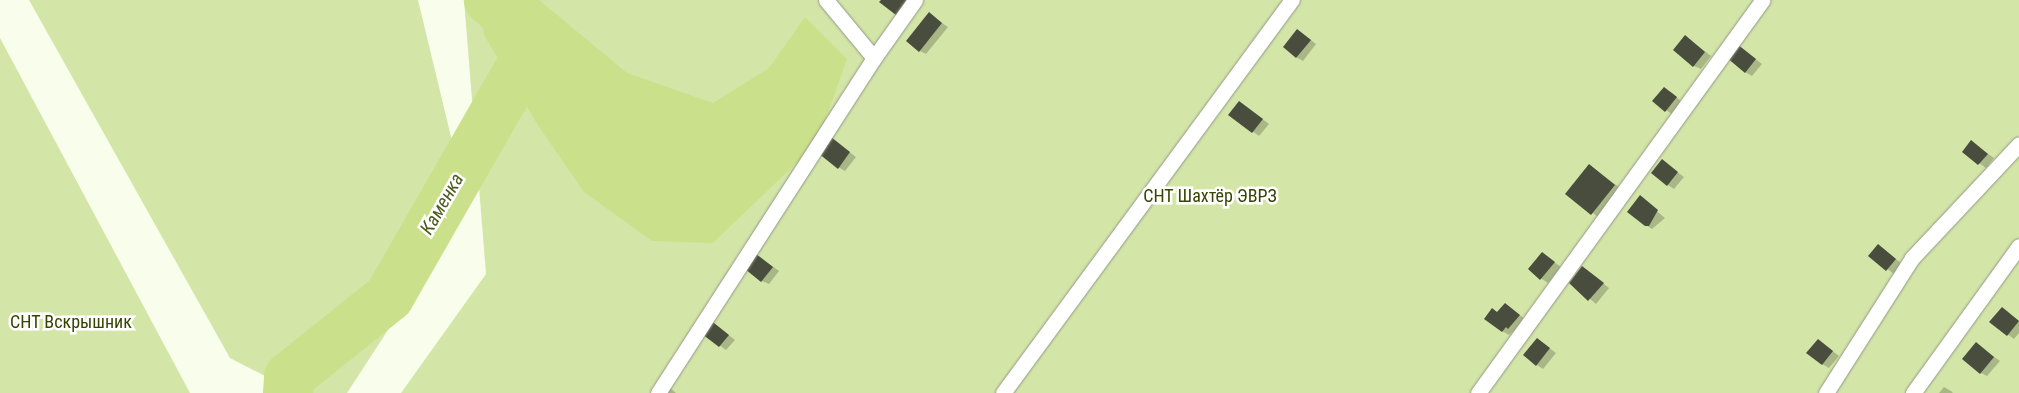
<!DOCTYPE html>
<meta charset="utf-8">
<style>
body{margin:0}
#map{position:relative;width:2019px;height:393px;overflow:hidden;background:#f8feeb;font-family:"Roboto Condensed",sans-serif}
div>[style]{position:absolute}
.green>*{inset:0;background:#d4e5a8}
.water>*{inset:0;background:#cae08b}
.shadow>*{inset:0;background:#0003}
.river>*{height:50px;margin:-25px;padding:0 25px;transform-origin:25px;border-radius:25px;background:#cae08b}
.building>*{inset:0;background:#494d3e}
.roads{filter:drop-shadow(0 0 1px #929886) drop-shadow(0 0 1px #929886)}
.service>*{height:15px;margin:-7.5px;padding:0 7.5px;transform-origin:7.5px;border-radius:7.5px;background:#fff}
span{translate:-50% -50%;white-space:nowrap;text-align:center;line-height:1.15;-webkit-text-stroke:5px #fff;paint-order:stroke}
.park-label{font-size:18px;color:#374402}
.water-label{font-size:19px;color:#4e5c20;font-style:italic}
</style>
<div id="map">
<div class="green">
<i style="clip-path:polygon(29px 0,418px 0,468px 207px,347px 393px,298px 393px,230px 358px)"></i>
<i style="clip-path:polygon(464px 0,2019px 0,2019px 393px,401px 393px,486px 274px)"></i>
<i style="clip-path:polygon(0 38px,190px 393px,0 393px)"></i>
</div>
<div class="water">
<i style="clip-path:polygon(479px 0,539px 0,627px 73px,713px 103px,769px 68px,805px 17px,847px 59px,817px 143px,713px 243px,652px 241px,584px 192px,539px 127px,484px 35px)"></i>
</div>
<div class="shadow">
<i style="clip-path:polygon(929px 14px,948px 27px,926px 54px,920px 51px)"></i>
<i style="clip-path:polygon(1298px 30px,1316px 44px,1303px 61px,1296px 57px)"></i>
<i style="clip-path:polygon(1685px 36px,1711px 56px,1701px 69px,1694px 66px)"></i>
<i style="clip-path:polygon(1737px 45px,1762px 64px,1752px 76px,1745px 72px)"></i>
<i style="clip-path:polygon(1671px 92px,1682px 102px,1672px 114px,1666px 110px)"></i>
<i style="clip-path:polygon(1240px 102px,1269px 124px,1259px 136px,1230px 115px)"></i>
<i style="clip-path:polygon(831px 138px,856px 157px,845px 171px,838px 167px)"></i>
<i style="clip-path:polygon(1971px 142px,1994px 158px,1986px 168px,1963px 152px)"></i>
<i style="clip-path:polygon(1662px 161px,1684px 177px,1674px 189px,1668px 185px)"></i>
<i style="clip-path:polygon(1589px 165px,1627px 193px,1605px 222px,1567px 194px)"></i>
<i style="clip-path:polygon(1640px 197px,1665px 218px,1652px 229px,1646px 225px)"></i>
<i style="clip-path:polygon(1885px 250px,1902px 264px,1894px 274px,1870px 256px)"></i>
<i style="clip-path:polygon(1542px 253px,1561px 267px,1548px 283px,1530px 271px)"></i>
<i style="clip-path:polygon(757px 255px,779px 271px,769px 284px,762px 281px)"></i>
<i style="clip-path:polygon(1589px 272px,1609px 288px,1596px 304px,1571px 283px)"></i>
<i style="clip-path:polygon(2002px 308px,2019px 321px,2019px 333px,2014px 339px,1991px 322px)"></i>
<i style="clip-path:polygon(1512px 309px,1526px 320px,1509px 335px,1502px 331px,1498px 313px)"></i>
<i style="clip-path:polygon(711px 321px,735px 340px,726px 350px,696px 328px)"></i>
<i style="clip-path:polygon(1537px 339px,1556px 353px,1543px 369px,1537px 365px)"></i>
<i style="clip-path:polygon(1818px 340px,1839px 356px,1829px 368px,1822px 364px)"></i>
<i style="clip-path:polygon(1976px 344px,2000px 361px,1987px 376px,1981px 373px)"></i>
<i style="clip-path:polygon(664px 385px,670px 388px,676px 393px,665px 393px)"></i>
<i style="clip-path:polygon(1944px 387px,1951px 391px,1953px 393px,1939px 393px)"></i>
</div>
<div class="river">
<i style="left:288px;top:393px;width:16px;rotate:-86deg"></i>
<i style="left:289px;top:377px;width:128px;rotate:-38.7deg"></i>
<i style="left:389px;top:297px;width:296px;rotate:-60.2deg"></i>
<i style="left:536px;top:40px;width:62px;rotate:-139.6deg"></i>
</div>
<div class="building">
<i style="clip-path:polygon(881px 0,908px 0,896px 15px,879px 2px)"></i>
<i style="clip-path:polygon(929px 12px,942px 23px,919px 52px,906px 41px)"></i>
<i style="clip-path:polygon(1297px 29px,1311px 40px,1296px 58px,1283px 47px)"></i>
<i style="clip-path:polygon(1685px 35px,1705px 52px,1693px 67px,1673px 50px)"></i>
<i style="clip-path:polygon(1737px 44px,1756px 59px,1745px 73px,1726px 57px)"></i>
<i style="clip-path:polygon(1664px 87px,1677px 97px,1665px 112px,1652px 101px)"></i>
<i style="clip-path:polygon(1239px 101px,1263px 119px,1252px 133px,1228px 115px)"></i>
<i style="clip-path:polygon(831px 137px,850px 152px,838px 169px,818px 153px)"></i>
<i style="clip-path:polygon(1971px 140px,1988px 154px,1978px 165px,1962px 152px)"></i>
<i style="clip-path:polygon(1662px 159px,1678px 172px,1667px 186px,1651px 173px)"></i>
<i style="clip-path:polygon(1589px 164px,1615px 185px,1591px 215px,1565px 194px)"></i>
<i style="clip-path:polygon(1640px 195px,1658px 210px,1649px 226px,1645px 226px,1627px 212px)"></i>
<i style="clip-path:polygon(1878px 244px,1896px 259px,1886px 271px,1868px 256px)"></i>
<i style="clip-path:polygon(1542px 252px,1555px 262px,1540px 280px,1528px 269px)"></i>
<i style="clip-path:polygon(756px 254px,773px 267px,761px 282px,745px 269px)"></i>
<i style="clip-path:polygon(1582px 266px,1604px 283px,1588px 301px,1569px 283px)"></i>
<i style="clip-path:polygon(1505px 303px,1520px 315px,1508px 329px,1506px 327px,1502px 332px,1484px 319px,1492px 308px,1497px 312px)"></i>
<i style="clip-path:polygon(2002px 307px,2019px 321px,2007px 336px,1989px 322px)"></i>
<i style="clip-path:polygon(704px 315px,729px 335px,719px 347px,694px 328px)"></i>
<i style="clip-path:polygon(1537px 338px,1550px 348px,1536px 366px,1523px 355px)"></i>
<i style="clip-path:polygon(1818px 339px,1833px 351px,1822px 365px,1806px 353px)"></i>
<i style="clip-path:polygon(1976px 342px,1994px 357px,1980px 374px,1962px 359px)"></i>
</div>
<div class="roads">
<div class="service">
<i style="left:826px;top:0;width:75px;rotate:50.4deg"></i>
<i style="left:658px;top:393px;width:399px;rotate:-57.2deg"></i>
<i style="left:874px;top:58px;width:71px;rotate:-54.7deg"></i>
<i style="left:1003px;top:393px;width:488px;rotate:-53.7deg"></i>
<i style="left:1478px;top:393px;width:485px;rotate:-54.1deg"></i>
<i style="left:1826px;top:393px;width:160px;rotate:-57.5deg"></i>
<i style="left:1912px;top:258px;width:156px;rotate:-46.8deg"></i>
<i style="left:1913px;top:393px;width:181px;rotate:-54.2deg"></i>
</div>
</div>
<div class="park-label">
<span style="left:1210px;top:196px">СНТ Шахтёр ЭВРЗ</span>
<span style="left:71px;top:322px">СНТ Вскрышник</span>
</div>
<div class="water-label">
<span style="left:442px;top:204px;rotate:-60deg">Каменка</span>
</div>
</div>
